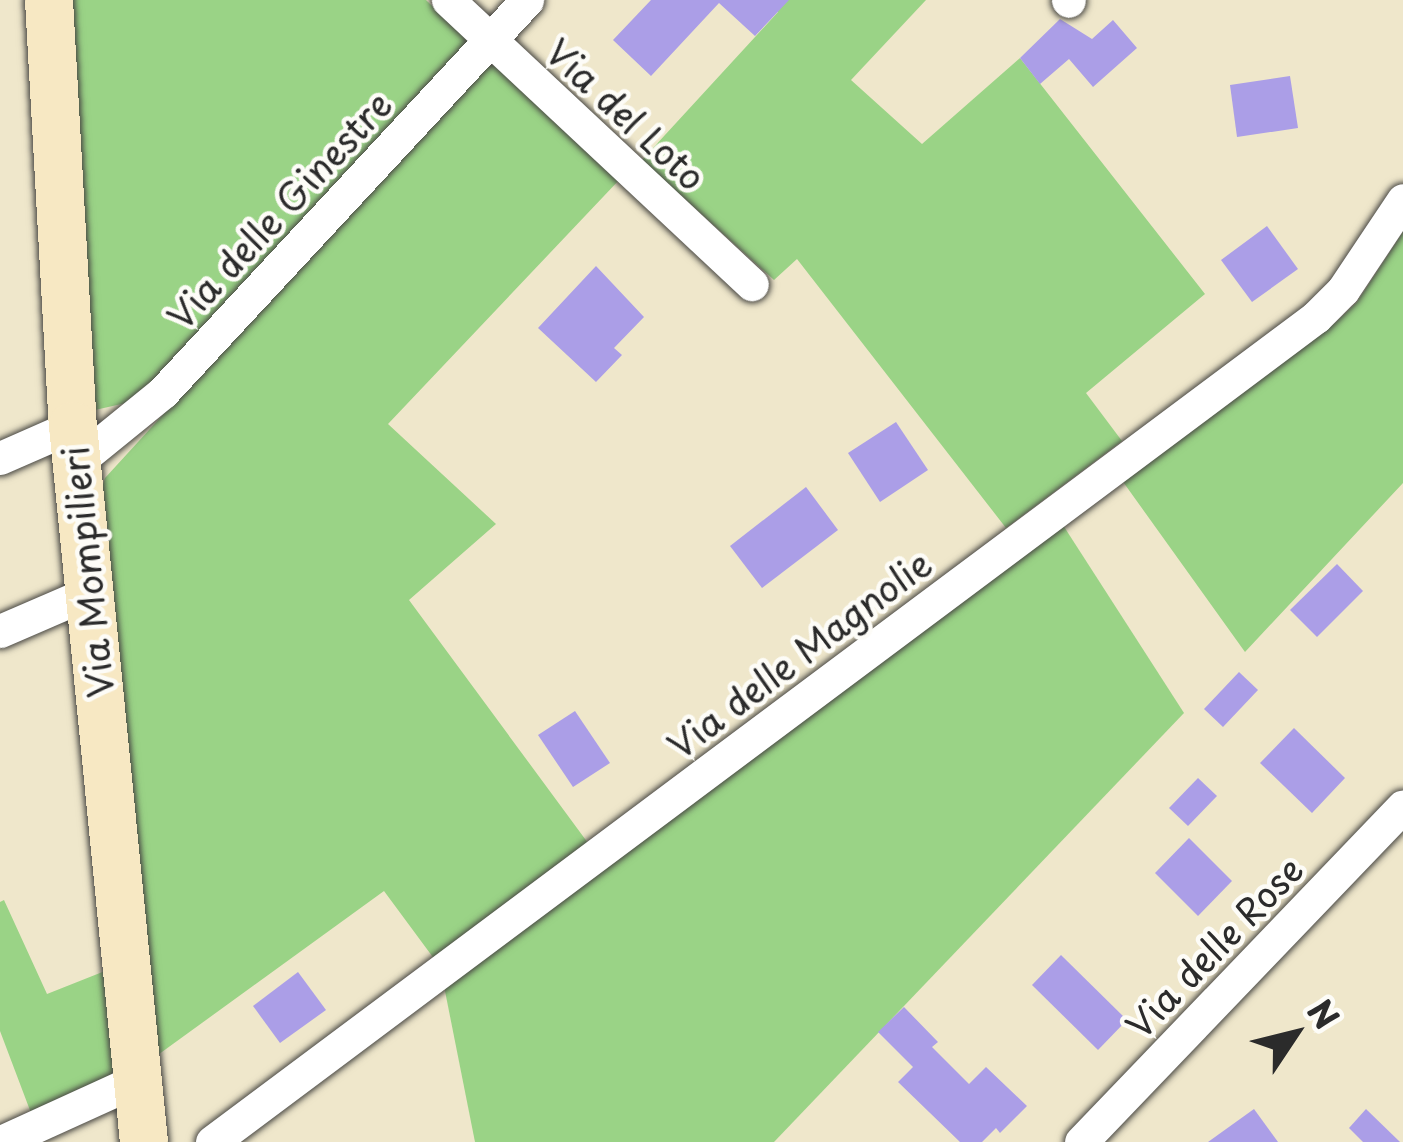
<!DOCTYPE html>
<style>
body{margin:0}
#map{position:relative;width:1403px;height:1142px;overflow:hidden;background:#efe7cb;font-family:"Playpen Sans",sans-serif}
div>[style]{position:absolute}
.green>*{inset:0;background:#9ad386}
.building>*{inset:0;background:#ab9ee7}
.roads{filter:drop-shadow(0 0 3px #484743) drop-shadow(0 0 3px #484743)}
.street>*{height:33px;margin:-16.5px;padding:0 16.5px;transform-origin:16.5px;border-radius:16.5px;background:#fff}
.secondary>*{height:48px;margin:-24px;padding:0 24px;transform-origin:24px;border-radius:24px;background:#f7e8c3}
span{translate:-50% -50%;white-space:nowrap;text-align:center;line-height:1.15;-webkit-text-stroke:9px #fdfcf7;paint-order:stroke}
.street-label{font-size:36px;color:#2b2b2b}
.north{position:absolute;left:1235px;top:974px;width:120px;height:120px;-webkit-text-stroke:9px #fdfcf7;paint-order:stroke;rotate:55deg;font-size:33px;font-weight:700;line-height:48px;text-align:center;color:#2b2b2b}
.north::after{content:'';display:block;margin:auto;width:42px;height:54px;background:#2b2b2b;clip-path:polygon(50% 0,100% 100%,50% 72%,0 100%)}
</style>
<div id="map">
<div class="green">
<i style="clip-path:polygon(68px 0,426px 0,469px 42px,146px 388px,126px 403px,95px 410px)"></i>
<i style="clip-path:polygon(766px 0,926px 0,851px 80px,922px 144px,1020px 58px,1205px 294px,1086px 393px,1122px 441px,1006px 528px,797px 259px,774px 280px,642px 160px,778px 12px)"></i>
<i style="clip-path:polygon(492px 65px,508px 71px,621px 178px,388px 424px,496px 524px,409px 600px,588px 843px,435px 960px,384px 891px,155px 1057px,99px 497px,105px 478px,479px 70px)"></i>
<i style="clip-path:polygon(1403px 232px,1403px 483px,1245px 652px,1121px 479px,1336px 322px,1357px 302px)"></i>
<i style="clip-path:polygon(1061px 522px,1184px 713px,774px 1142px,475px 1142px,444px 986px)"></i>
<i style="clip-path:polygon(4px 900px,47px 994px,110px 969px,123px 1072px,31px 1113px,0 1031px,0 902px)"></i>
</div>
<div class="building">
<i style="clip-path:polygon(651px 0,789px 0,755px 36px,719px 3px,651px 76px,613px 40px)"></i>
<i style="clip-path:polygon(1060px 19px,1092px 39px,1113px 20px,1137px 48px,1093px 87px,1069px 59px,1040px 84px,1020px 58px)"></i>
<i style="clip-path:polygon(1290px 76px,1298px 128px,1237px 137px,1230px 85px)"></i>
<i style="clip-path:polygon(1267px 226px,1298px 269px,1252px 302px,1221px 260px)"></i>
<i style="clip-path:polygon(596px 266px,644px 317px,614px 348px,622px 355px,596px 382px,538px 328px)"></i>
<i style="clip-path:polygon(896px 422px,928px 470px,880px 502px,848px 453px)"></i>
<i style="clip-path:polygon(806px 487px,838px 530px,762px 588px,730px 546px)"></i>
<i style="clip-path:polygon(1337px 564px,1363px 591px,1317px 637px,1290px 610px)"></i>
<i style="clip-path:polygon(1239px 672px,1258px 690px,1223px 727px,1204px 709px)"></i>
<i style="clip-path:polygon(575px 711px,610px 763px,573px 787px,538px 735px)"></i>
<i style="clip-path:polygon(1294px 728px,1345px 778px,1312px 813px,1260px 763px)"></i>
<i style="clip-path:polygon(1198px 778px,1217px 796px,1188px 826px,1169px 808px)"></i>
<i style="clip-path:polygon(1189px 838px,1232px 881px,1198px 916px,1155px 873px)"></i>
<i style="clip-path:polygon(1061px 955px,1127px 1020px,1098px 1050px,1032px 985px)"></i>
<i style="clip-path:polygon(298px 972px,326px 1010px,280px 1043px,253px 1006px)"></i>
<i style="clip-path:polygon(904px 1007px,938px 1042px,932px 1047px,969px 1084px,986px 1067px,1027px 1106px,1000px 1133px,996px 1128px,982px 1142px,960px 1142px,898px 1082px,913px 1067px,878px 1032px)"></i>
<i style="clip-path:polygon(1254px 1109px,1278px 1142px,1208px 1142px)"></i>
<i style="clip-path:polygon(1366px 1109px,1400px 1142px,1363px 1142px,1349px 1128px)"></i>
</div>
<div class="roads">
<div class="street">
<i style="left:448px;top:0;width:416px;rotate:43.1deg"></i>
<i style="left:1068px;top:0;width:1px;rotate:45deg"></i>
<i style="left:0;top:458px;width:80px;rotate:-23.7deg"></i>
<i style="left:77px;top:462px;width:111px;rotate:-39.1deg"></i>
<i style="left:163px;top:392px;width:535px;rotate:-47.12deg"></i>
<i style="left:0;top:631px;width:98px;rotate:-23.4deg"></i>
<i style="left:1px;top:1142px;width:149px;rotate:-24.5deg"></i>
<i style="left:212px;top:1142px;width:1378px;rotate:-36.77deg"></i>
<i style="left:1316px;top:317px;width:38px;rotate:-45deg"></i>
<i style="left:1343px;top:290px;width:108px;rotate:-56.3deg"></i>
<i style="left:1081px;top:1142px;width:465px;rotate:-46.2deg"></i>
</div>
<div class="secondary">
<i style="left:49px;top:0;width:427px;rotate:86.8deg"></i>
<i style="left:73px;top:426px;width:720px;rotate:84.34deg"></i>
</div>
</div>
<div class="street-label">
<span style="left:626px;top:114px;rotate:43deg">Via del Loto</span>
<span style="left:279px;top:210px;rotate:-47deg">Via delle Ginestre</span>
<span style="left:87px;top:572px;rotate:-96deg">Via Mompilieri</span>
<span style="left:799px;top:654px;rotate:-37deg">Via delle Magnolie</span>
<span style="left:1214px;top:947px;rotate:-46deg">Via delle Rose</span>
</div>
<div class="north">N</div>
</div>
